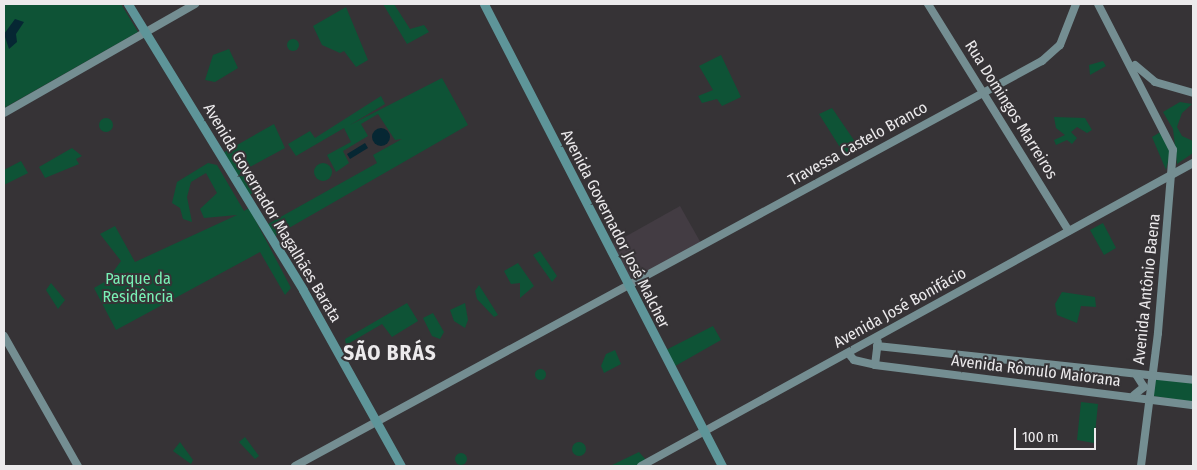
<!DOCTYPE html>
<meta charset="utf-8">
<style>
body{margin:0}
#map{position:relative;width:1197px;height:470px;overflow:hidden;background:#363336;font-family:"Fira Sans Condensed",sans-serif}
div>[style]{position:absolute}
.built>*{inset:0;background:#433c43}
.green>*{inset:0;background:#0e5336}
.round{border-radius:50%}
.water>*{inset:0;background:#062733}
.secondary>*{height:8px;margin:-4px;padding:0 4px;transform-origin:4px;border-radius:4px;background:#748e92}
.primary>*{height:9px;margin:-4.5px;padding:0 4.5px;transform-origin:4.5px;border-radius:4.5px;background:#5e9599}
span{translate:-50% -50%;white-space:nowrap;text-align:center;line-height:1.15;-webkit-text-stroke:4px #363336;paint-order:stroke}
.street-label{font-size:16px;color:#eceaec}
.park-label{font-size:16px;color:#78f1b5}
.district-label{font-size:21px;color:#eceaec;font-weight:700;letter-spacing:1px}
.frame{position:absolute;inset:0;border:5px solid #eceaec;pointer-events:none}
.scale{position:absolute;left:1014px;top:428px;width:82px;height:22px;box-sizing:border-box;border:2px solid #eceaec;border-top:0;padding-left:6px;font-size:15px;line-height:18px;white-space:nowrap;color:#eceaec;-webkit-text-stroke:4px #363336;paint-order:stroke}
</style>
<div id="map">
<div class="built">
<i style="clip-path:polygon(680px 206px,702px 245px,627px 286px,607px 247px)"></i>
</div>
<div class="green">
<i style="clip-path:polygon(4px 4px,121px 4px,138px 32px,4px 108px)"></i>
<i style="clip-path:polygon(383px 4px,394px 4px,410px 29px,424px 25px,429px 32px,407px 44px)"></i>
<i style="clip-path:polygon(346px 7px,368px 60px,356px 67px,344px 51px,340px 53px,322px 45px,313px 26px)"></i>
<i class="round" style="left:287px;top:39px;width:12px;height:12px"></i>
<i style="clip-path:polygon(229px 49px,238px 68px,215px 82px,205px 80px,213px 55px)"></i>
<i style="clip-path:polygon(721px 55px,741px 97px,722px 106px,717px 99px,702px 103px,698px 96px,713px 90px,699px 66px)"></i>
<i style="clip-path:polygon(1103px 61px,1106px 66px,1090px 75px,1089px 65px)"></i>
<i style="clip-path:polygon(442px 78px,468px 125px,275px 236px,268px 224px,377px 163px,373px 155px,402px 139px,395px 140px,378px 114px,361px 124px,368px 136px,343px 151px,349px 163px,336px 172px,327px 155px,351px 142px,344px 128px,296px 156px,288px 144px,310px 131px,315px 138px,381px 96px,385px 104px,350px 125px)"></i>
<i style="clip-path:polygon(1180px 102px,1192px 104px,1182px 113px,1177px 127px,1182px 136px,1193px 141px,1193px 153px,1177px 164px,1173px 129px,1163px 112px)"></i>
<i style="clip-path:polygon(832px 108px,860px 149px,846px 157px,819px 114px)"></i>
<i style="clip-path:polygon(1054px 117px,1085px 118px,1092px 130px,1087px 133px,1077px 127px,1071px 132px,1077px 138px,1072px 144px,1067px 140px,1056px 145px,1054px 140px,1065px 135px,1056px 128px)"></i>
<i class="round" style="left:99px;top:118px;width:14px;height:14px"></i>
<i style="clip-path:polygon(274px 124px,285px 148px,248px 168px,255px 191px,247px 197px,223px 153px)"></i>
<i style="clip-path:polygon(1164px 130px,1171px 150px,1166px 170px,1152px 137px)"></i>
<i style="clip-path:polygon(72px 148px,82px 156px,76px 159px,79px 164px,45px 178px,39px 167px)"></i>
<i style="clip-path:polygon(21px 161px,28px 173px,4px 185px,4px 170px)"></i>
<i class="round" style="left:314px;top:163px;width:18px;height:18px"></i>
<i style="clip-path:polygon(208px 163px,217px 165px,244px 211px,249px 208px,291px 288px,285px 295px,260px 252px,116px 330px,94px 288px,115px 276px,113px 272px,121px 261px,100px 234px,115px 226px,135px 262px,237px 215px,204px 218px,200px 209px,217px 193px,206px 173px,191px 182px,187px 197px,192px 222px,183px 219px,180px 208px,172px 203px,177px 182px)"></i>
<i style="clip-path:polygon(1103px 223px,1116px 248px,1104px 255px,1090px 230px)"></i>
<i style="clip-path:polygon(540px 251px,557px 276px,552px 282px,533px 255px)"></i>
<i style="clip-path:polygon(518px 263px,534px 286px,520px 298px,520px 283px,511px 284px,504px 271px)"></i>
<i style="clip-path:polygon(51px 283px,65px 300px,58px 309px,46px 290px)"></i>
<i style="clip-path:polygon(479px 285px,498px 315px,494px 317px,477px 299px,475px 291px)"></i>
<i style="clip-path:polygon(1062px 292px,1095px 297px,1096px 307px,1081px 306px,1077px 323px,1057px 315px,1055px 304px)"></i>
<i style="clip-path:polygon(407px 303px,418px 321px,392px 337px,382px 324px,346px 345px,345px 339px)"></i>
<i style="clip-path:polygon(465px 303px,468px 320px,465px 328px,454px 321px,450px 310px)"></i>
<i style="clip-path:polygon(433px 313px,444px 332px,440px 339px,432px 336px,423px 318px)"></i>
<i style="clip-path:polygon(713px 326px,721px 340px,670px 369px,662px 352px)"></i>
<i style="clip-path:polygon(615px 350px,621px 364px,604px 373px,601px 366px,606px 354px)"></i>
<i class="round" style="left:534.5px;top:368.5px;width:11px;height:11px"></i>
<i style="clip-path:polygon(1155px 378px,1193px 382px,1193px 402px,1153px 396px)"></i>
<i style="clip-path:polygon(1081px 402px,1098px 404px,1094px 443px,1077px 440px)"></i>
<i style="clip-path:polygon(245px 437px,259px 456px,255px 459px,239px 442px)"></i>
<i style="clip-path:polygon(180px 442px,193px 460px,191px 464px,173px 451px)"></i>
<i class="round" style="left:572px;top:442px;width:14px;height:14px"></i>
<i style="clip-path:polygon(639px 452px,646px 460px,636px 466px,610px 466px)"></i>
<i class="round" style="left:455px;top:453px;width:12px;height:12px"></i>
</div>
<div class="water">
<i style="clip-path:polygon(15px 19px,24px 22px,16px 34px,17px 42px,9px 49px,4px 34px)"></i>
<i class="round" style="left:372px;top:128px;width:18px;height:18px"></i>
<i style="clip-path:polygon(365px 143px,368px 148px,350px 159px,347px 154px)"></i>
</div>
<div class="secondary">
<i style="left:928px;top:4px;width:267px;rotate:58.2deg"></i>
<i style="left:1098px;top:4px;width:164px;rotate:62.8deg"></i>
<i style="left:1173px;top:150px;width:184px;rotate:94.7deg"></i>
<i style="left:1158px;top:333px;width:134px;rotate:97.3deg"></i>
<i style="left:1135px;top:65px;width:26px;rotate:40deg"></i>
<i style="left:1155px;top:82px;width:40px;rotate:16deg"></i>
<i style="left:4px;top:113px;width:220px;rotate:-29.7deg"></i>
<i style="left:4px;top:336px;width:150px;rotate:60.4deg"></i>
<i style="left:877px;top:346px;width:318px;rotate:6.1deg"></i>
<i style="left:848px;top:353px;width:9px;rotate:49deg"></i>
<i style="left:854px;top:360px;width:22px;rotate:13deg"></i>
<i style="left:875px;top:365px;width:321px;rotate:7.2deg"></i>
<i style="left:875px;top:365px;width:23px;rotate:-83deg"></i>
<i style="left:1134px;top:395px;width:13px;rotate:-39deg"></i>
<i style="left:1144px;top:387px;width:15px;rotate:-122deg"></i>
<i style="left:295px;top:466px;width:850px;rotate:-28.47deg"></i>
<i style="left:1042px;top:61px;width:24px;rotate:-42deg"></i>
<i style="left:1060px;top:45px;width:44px;rotate:-68.7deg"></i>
<i style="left:641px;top:466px;width:630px;rotate:-28.76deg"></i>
</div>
<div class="primary">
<i style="left:128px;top:4px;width:335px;rotate:58.5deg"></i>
<i style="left:303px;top:290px;width:201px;rotate:60.9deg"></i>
<i style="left:484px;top:4px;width:520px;rotate:62.74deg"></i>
</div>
<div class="street-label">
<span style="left:1011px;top:110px;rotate:58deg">Rua Domingos Marreiros</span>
<span style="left:858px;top:144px;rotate:-29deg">Travessa Castelo Branco</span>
<span style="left:272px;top:213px;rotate:59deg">Avenida Governador Magalhães Barata</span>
<span style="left:615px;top:229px;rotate:63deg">Avenida Governador José Malcher</span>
<span style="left:1147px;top:289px;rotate:-84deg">Avenida Antônio Baena</span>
<span style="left:900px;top:308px;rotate:-29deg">Avenida José Bonifácio</span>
<span style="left:1036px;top:371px;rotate:7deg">Avenida Rômulo Maiorana</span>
</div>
<div class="park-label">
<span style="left:138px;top:288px">Parque da<br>Residência</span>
</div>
<div class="district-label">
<span style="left:390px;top:353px">SÃO BRÁS</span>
</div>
<div class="frame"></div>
<div class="scale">100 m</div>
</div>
